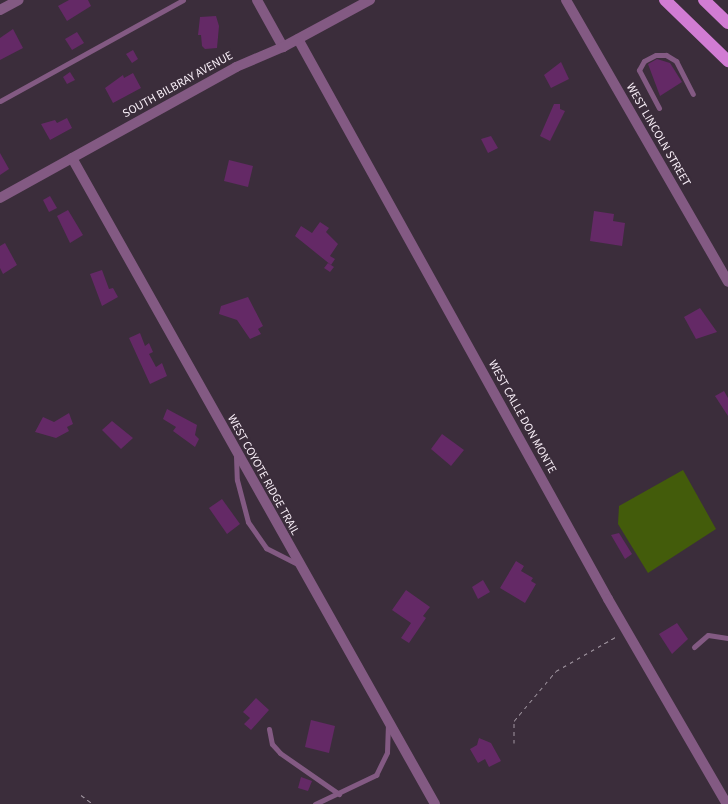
<!DOCTYPE html>
<style>
body{margin:0}
#map{position:relative;width:728px;height:804px;overflow:hidden;background:#3b2d3b;font-family:"Source Sans 3",sans-serif}
div>[style]{position:absolute}
.green>*{inset:0;background:#435c0b}
.building>*{inset:0;background:#642966}
.path>*{height:1px;margin-top:-0.5px;transform-origin:0;background:repeating-linear-gradient(90deg,#a095a0 0 4px,transparent 0 8px)}
.service>*{height:5px;margin:-2.5px;padding:0 2.5px;transform-origin:2.5px;border-radius:2.5px;background:#835a83}
.minor>*{height:10px;margin:-5px;padding:0 5px;transform-origin:5px;border-radius:5px;background:#835a83}
.primary>*{height:12px;margin:-6px;padding:0 6px;transform-origin:6px;border-radius:6px;background:#d17cd3}
span{translate:-50% -50%;white-space:nowrap;text-align:center;line-height:1.15;-webkit-text-stroke:4px #3b2d3b;paint-order:stroke}
.street-label{font-size:12px;color:#f9eff8}
</style>
<div id="map">
<div class="green">
<i style="clip-path:polygon(683px 470px,716px 529px,648px 573px,618px 524px,619px 506px)"></i>
</div>
<div class="building">
<i style="clip-path:polygon(69px 0,88px 0,91px 6px,67px 21px,58px 6px)"></i>
<i style="clip-path:polygon(216px 16px,219px 26px,217px 48px,205px 49px,202px 46px,201px 35px,198px 35px,200px 17px)"></i>
<i style="clip-path:polygon(13px 29px,23px 48px,0 60px,0 38px)"></i>
<i style="clip-path:polygon(77px 32px,84px 43px,72px 50px,65px 39px)"></i>
<i style="clip-path:polygon(133px 50px,138px 59px,132px 63px,126px 54px)"></i>
<i style="clip-path:polygon(657px 59px,670px 63px,682px 82px,660px 96px,648px 64px)"></i>
<i style="clip-path:polygon(561px 62px,569px 79px,551px 88px,544px 75px)"></i>
<i style="clip-path:polygon(70px 72px,75px 80px,67px 84px,63px 77px)"></i>
<i style="clip-path:polygon(133px 73px,141px 88px,113px 103px,105px 88px,123px 75px,124px 78px)"></i>
<i style="clip-path:polygon(554px 104px,560px 104px,560px 109px,565px 111px,550px 141px,540px 136px)"></i>
<i style="clip-path:polygon(67px 118px,72px 128px,50px 140px,41px 124px,55px 120px,57px 123px)"></i>
<i style="clip-path:polygon(491px 136px,498px 148px,488px 153px,481px 139px)"></i>
<i style="clip-path:polygon(0 153px,9px 169px,0 175px)"></i>
<i style="clip-path:polygon(229px 160px,253px 166px,248px 187px,224px 181px)"></i>
<i style="clip-path:polygon(50px 196px,57px 208px,49px 212px,43px 200px)"></i>
<i style="clip-path:polygon(68px 210px,83px 235px,70px 243px,57px 216px)"></i>
<i style="clip-path:polygon(594px 211px,614px 214px,613px 221px,625px 223px,622px 246px,590px 241px)"></i>
<i style="clip-path:polygon(320px 222px,329px 228px,326px 232px,338px 244px,330px 256px,335px 259px,331px 265px,295px 236px,301px 226px,312px 233px)"></i>
<i style="clip-path:polygon(5px 243px,17px 265px,3px 274px,0 268px,0 246px)"></i>
<i style="clip-path:polygon(328px 263px,334px 267px,330px 272px,324px 268px)"></i>
<i style="clip-path:polygon(102px 270px,109px 289px,113px 288px,118px 297px,102px 306px,90px 274px)"></i>
<i style="clip-path:polygon(248px 297px,263px 326px,258px 329px,261px 334px,250px 339px,237px 320px,219px 314px,221px 306px)"></i>
<i style="clip-path:polygon(700px 308px,717px 332px,696px 339px,684px 317px)"></i>
<i style="clip-path:polygon(140px 333px,145px 346px,149px 343px,153px 352px,149px 354px,156px 367px,162px 363px,167px 376px,150px 384px,129px 338px)"></i>
<i style="clip-path:polygon(724px 391px,728px 398px,728px 416px,715px 396px)"></i>
<i style="clip-path:polygon(167px 409px,197px 425px,195px 435px,199px 439px,195px 447px,173px 431px,176px 427px,163px 419px)"></i>
<i style="clip-path:polygon(69px 413px,73px 424px,67px 427px,69px 431px,56px 438px,35px 432px,43px 417px,54px 422px)"></i>
<i style="clip-path:polygon(112px 421px,133px 438px,121px 449px,102px 430px)"></i>
<i style="clip-path:polygon(442px 434px,464px 450px,451px 466px,431px 449px)"></i>
<i style="clip-path:polygon(222px 499px,240px 524px,227px 534px,209px 508px)"></i>
<i style="clip-path:polygon(619px 533px,632px 554px,625px 559px,611px 535px)"></i>
<i style="clip-path:polygon(516px 561px,524px 566px,521px 571px,533px 578px,531px 581px,536px 584px,525px 603px,500px 588px)"></i>
<i style="clip-path:polygon(483px 580px,490px 592px,478px 599px,472px 587px)"></i>
<i style="clip-path:polygon(406px 590px,430px 607px,423px 616px,426px 618px,409px 643px,401px 638px,411px 623px,392px 610px)"></i>
<i style="clip-path:polygon(677px 623px,688px 639px,672px 654px,659px 634px)"></i>
<i style="clip-path:polygon(256px 698px,269px 710px,251px 730px,244px 724px,250px 718px,243px 712px)"></i>
<i style="clip-path:polygon(311px 720px,335px 726px,329px 753px,305px 747px)"></i>
<i style="clip-path:polygon(479px 738px,491px 743px,501px 761px,489px 767px,485px 759px,478px 763px,470px 749px,477px 745px)"></i>
<i style="clip-path:polygon(301px 777px,312px 781px,308px 791px,298px 788px)"></i>
</div>
<div class="path">
<i style="left:514px;top:743px;width:22px;rotate:-90deg"></i>
<i style="left:514px;top:721px;width:65px;rotate:-50deg"></i>
<i style="left:556px;top:671px;width:70px;rotate:-29.8deg"></i>
<i style="left:81px;top:795px;width:15px;rotate:37deg"></i>
</div>
<div class="service">
<i style="left:0;top:101px;width:209px;rotate:-28.9deg"></i>
<i style="left:659px;top:108px;width:43px;rotate:-117.8deg"></i>
<i style="left:639px;top:70px;width:10px;rotate:-61deg"></i>
<i style="left:644px;top:61px;width:13px;rotate:-27deg"></i>
<i style="left:656px;top:55px;width:10px"></i>
<i style="left:666px;top:55px;width:12px;rotate:31deg"></i>
<i style="left:676px;top:61px;width:37px;rotate:63deg"></i>
<i style="left:236px;top:456px;width:24px;rotate:88deg"></i>
<i style="left:237px;top:480px;width:43px;rotate:75.3deg"></i>
<i style="left:248px;top:522px;width:32px;rotate:55deg"></i>
<i style="left:266px;top:548px;width:37px;rotate:27deg"></i>
<i style="left:694px;top:647px;width:18px;rotate:-41deg"></i>
<i style="left:708px;top:635px;width:20px;rotate:9deg"></i>
<i style="left:269px;top:729px;width:15px;rotate:79deg"></i>
<i style="left:272px;top:744px;width:12px;rotate:48deg"></i>
<i style="left:280px;top:753px;width:72px;rotate:34.8deg"></i>
<i style="left:315px;top:804px;width:68px;rotate:-25.4deg"></i>
<i style="left:376px;top:775px;width:25px;rotate:-64deg"></i>
<i style="left:387px;top:752px;width:26px;rotate:-88deg"></i>
</div>
<div class="minor">
<i style="left:257px;top:0;width:54px;rotate:61deg"></i>
<i style="left:566px;top:0;width:325px;rotate:60.1deg"></i>
<i style="left:0;top:10px;width:21px;rotate:-28deg"></i>
<i style="left:298px;top:39px;width:640px;rotate:61.03deg"></i>
<i style="left:608px;top:599px;width:237px;rotate:59.9deg"></i>
<i style="left:72px;top:158px;width:741px;rotate:60.67deg"></i>
<i style="left:0;top:198px;width:270px;rotate:-29deg"></i>
<i style="left:236px;top:67px;width:51px;rotate:-23.1deg"></i>
<i style="left:283px;top:47px;width:99px;rotate:-28.4deg"></i>
</div>
<div class="primary">
<i style="left:665px;top:0;width:88px;rotate:44.1deg"></i>
<i style="left:704px;top:0;width:33px;rotate:44deg"></i>
</div>
<div class="street-label">
<span style="left:178px;top:85px;rotate:-29deg">SOUTH BILBRAY AVENUE</span>
<span style="left:658px;top:135px;rotate:60deg">WEST LINCOLN STREET</span>
<span style="left:522px;top:417px;rotate:61deg">WEST CALLE DON MONTE</span>
<span style="left:263px;top:475px;rotate:61deg">WEST COYOTE RIDGE TRAIL</span>
</div>
</div>
